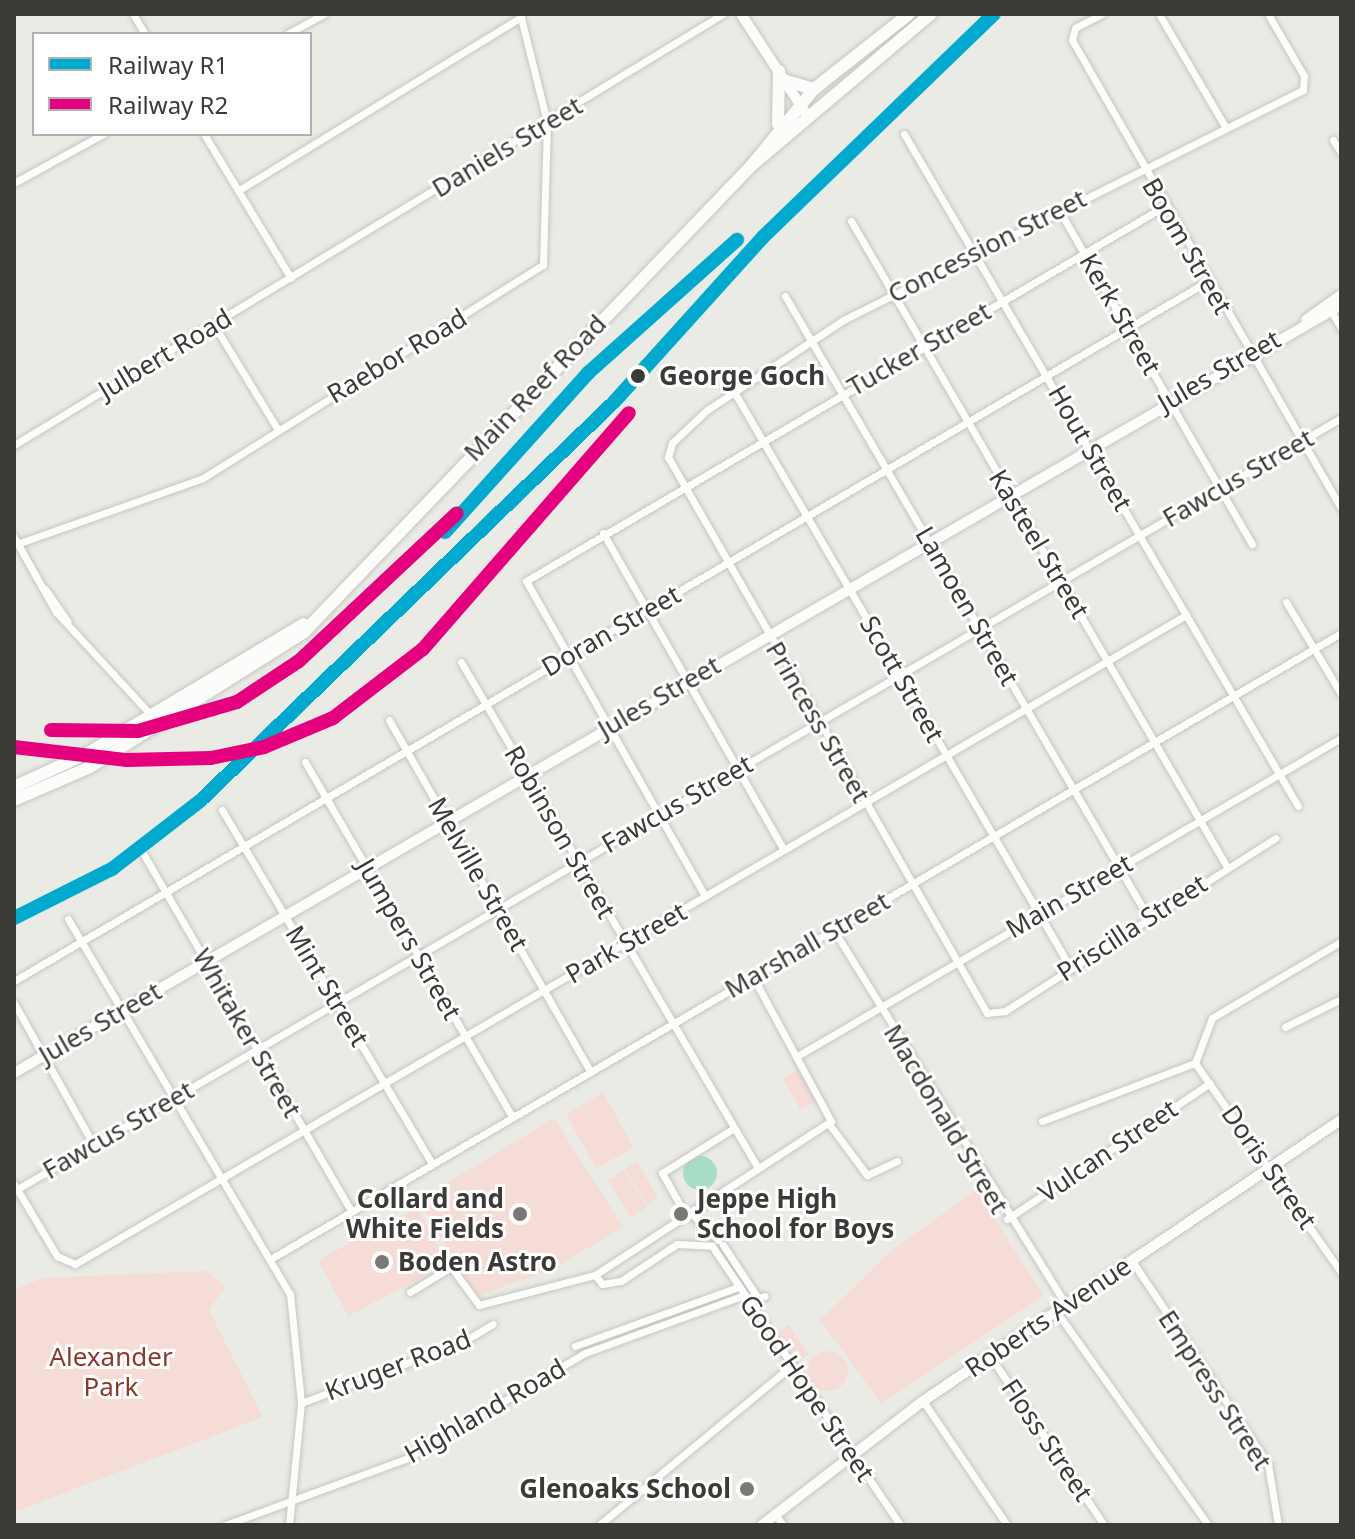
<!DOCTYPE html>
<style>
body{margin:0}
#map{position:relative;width:1355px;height:1539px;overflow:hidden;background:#ebebe6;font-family:"Noto Sans",sans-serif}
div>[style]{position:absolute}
.green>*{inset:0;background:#f5dcd6}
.round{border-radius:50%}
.water>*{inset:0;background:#a7ddc5}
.roads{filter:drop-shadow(0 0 2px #c5c4c1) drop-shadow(0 0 2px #c5c4c1)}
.street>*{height:7px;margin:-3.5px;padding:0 3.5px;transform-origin:3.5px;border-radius:3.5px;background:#fcfcfb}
.secondary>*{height:10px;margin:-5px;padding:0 5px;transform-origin:5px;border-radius:5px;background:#fcfcfb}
.primary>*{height:12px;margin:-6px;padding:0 6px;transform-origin:6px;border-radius:6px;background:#fcfcfb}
.rail-1>*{height:14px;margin:-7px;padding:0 7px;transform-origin:7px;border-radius:7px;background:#00a9ce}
.rail-2>*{height:14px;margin:-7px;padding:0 7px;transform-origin:7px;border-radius:7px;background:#e5007d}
.dots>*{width:22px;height:22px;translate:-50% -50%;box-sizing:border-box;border:4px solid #fff;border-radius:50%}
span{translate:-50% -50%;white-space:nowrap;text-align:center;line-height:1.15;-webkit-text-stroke:6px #fff;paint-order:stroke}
.street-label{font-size:26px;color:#3b3a37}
.stop-label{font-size:26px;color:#3b3a37;font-weight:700}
.left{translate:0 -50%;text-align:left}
.poi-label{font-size:26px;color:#3b3a37;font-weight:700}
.right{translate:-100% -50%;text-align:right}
.park-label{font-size:26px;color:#8e382d}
.frame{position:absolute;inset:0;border:16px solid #3b3a37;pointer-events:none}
.legend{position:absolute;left:32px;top:32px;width:280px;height:104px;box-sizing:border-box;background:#fff;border:2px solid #b1b0af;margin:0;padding:10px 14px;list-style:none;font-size:24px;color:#3b3a37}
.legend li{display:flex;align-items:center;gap:16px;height:40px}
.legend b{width:40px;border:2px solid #b1b0af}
</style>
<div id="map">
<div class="green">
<i style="clip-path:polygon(799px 1069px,816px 1100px,800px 1109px,783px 1078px)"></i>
<i style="clip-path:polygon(603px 1092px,634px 1148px,596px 1168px,566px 1115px)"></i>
<i style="clip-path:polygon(554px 1118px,623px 1227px,553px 1269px,478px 1296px,418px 1201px)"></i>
<i style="clip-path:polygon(637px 1162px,658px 1197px,647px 1204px,625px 1169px)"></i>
<i style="clip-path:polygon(624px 1170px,647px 1207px,630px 1217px,608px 1180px)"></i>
<i style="clip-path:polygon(976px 1190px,1044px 1296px,881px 1403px,820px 1320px,890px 1252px)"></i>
<i style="clip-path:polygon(417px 1207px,447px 1264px,348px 1316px,318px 1260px)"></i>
<i style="clip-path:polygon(207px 1271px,225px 1287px,209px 1310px,263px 1417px,14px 1512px,14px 1290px,42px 1278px)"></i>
<i style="clip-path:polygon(789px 1325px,809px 1354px,800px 1360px,779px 1331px)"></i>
<i class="round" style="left:808px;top:1351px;width:40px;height:40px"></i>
</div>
<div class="water">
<i class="round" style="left:683px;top:1156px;width:34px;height:34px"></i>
</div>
<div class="roads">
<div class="street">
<i style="left:133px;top:14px;width:23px;rotate:59deg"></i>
<i style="left:1102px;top:14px;width:30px;rotate:153deg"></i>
<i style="left:1075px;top:28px;width:12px;rotate:104deg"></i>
<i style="left:1072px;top:40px;width:540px;rotate:60.11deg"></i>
<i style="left:1159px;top:14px;width:132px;rotate:59.6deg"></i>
<i style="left:1268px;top:14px;width:72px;rotate:59.9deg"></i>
<i style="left:1304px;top:76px;width:14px;rotate:94deg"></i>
<i style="left:1303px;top:90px;width:512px;rotate:153.43deg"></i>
<i style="left:845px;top:319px;width:165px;rotate:146.6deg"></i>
<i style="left:707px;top:410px;width:48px;rotate:136.7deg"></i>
<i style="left:672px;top:443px;width:15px;rotate:106deg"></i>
<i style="left:668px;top:457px;width:641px;rotate:60.16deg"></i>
<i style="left:987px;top:1013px;width:18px;rotate:-6deg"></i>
<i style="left:1005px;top:1011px;width:321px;rotate:-32.6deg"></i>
<i style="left:287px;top:34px;width:42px;rotate:-28.4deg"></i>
<i style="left:204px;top:134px;width:168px;rotate:58.9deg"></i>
<i style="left:904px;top:134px;width:779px;rotate:59.62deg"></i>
<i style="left:1333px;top:140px;width:15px;rotate:58deg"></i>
<i style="left:14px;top:183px;width:102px;rotate:-28.8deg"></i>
<i style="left:239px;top:190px;width:331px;rotate:-31.5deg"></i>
<i style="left:1059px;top:210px;width:386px;rotate:60deg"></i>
<i style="left:851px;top:221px;width:747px;rotate:59.8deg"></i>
<i style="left:785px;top:296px;width:719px;rotate:59.69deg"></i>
<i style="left:1330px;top:309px;width:22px;rotate:60deg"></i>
<i style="left:214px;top:325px;width:123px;rotate:58.6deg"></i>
<i style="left:733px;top:390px;width:668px;rotate:59.71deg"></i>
<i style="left:14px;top:445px;width:830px;rotate:-31.3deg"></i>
<i style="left:603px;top:533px;width:365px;rotate:60.3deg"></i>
<i style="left:14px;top:537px;width:86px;rotate:60.8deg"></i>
<i style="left:56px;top:612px;width:143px;rotate:47.3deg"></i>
<i style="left:17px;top:544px;width:197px;rotate:-19.5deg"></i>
<i style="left:203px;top:478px;width:401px;rotate:-32.1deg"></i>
<i style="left:543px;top:265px;width:143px;rotate:-88.4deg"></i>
<i style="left:547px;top:122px;width:111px;rotate:-104deg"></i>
<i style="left:45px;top:589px;width:39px;rotate:55deg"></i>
<i style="left:1286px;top:602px;width:107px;rotate:59.1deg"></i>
<i style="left:461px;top:662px;width:587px;rotate:59.59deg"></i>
<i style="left:389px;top:720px;width:404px;rotate:60.2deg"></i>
<i style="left:305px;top:762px;width:410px;rotate:59.7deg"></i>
<i style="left:222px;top:810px;width:411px;rotate:59.3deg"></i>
<i style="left:144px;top:855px;width:411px;rotate:59.8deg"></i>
<i style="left:705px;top:896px;width:362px;rotate:-119.6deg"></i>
<i style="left:526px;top:581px;width:741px;rotate:-30.41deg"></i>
<i style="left:68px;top:919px;width:436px;rotate:59.4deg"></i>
<i style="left:290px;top:1294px;width:110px;rotate:84.2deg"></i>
<i style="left:301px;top:1403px;width:123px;rotate:95.6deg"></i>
<i style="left:833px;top:929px;width:442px;rotate:58.2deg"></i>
<i style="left:753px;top:977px;width:164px;rotate:61.6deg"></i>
<i style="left:831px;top:1121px;width:282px;rotate:146.9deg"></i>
<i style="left:595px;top:1275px;width:11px;rotate:52deg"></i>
<i style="left:602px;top:1284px;width:19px;rotate:-9deg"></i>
<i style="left:621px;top:1281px;width:67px;rotate:-33.5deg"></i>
<i style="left:677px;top:1244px;width:35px;rotate:3deg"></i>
<i style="left:712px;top:1246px;width:336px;rotate:56deg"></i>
<i style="left:14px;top:981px;width:1384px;rotate:-30.38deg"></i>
<i style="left:14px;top:1003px;width:162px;rotate:60.7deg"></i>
<i style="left:1285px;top:1027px;width:63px;rotate:-26.6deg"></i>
<i style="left:799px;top:1055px;width:628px;rotate:-30.32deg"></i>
<i style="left:1195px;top:1063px;width:255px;rotate:55.1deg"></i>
<i style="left:1042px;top:1121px;width:164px;rotate:-20.8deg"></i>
<i style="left:1195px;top:1063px;width:48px;rotate:-69.3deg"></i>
<i style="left:1212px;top:1018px;width:149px;rotate:-30.7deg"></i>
<i style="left:829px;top:1124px;width:64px;rotate:53.3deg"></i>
<i style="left:867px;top:1175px;width:33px;rotate:-25deg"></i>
<i style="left:14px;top:1184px;width:84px;rotate:59.2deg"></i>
<i style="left:57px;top:1256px;width:20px;rotate:24deg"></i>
<i style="left:75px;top:1264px;width:1287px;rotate:-30.29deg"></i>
<i style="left:14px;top:1191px;width:1536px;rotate:-30.22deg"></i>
<i style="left:692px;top:1214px;width:37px;rotate:45deg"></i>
<i style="left:687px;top:1217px;width:51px;rotate:-119.6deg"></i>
<i style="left:662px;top:1173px;width:85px;rotate:-32deg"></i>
<i style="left:1007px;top:1219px;width:244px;rotate:-33.8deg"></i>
<i style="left:723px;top:1245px;width:64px;rotate:56.6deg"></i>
<i style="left:758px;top:1298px;width:7px;rotate:-16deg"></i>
<i style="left:274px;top:1257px;width:1236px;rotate:-30.32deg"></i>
<i style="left:1132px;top:1261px;width:244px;rotate:56.2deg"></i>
<i style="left:1268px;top:1464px;width:62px;rotate:80.7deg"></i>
<i style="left:410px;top:1292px;width:48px;rotate:-31.4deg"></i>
<i style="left:451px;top:1267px;width:47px;rotate:53.6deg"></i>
<i style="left:479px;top:1305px;width:120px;rotate:-14.5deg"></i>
<i style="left:1056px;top:1311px;width:262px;rotate:54.6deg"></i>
<i style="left:575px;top:1346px;width:173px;rotate:-19.9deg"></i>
<i style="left:990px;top:1356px;width:204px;rotate:56deg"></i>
<i style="left:923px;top:1401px;width:150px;rotate:55.9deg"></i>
<i style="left:301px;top:1403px;width:171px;rotate:-20.6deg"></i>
<i style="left:461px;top:1343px;width:37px;rotate:-31deg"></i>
<i style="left:775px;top:1514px;width:14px;rotate:54deg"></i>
<i style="left:225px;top:1525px;width:195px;rotate:-20.1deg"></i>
<i style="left:408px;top:1458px;width:206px;rotate:-30.7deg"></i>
<i style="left:585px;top:1353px;width:169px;rotate:-20deg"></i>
<i style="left:599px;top:1525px;width:249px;rotate:-39.6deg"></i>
</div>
<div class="secondary">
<i style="left:741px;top:14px;width:117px;rotate:56.9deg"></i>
<i style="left:1306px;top:320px;width:43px;rotate:-35.5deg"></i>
<i style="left:14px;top:1073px;width:1533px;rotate:-30.06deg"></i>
<i style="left:762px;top:1525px;width:203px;rotate:-37.6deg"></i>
<i style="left:923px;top:1401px;width:504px;rotate:-33.91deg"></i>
</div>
<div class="primary">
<i style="left:786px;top:81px;width:29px;rotate:16deg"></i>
<i style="left:778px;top:124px;width:53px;rotate:-88.9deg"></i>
<i style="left:752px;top:165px;width:98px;rotate:-50.8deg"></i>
<i style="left:814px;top:89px;width:121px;rotate:-38.3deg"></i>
<i style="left:14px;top:787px;width:84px;rotate:-24.7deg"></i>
<i style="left:90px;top:752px;width:249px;rotate:-30.9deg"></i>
<i style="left:14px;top:800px;width:83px;rotate:-23.5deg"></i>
<i style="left:90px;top:767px;width:253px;rotate:-32.2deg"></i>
<i style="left:304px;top:632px;width:647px;rotate:-46.19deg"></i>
<i style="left:752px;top:165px;width:234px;rotate:-40.2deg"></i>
</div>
</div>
<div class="rail-1">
<i style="left:445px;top:532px;width:214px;rotate:-48deg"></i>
<i style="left:588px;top:373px;width:200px;rotate:-41.8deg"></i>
<i style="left:14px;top:918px;width:110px;rotate:-26.6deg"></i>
<i style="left:112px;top:869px;width:111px;rotate:-37.7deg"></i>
<i style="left:200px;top:801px;width:575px;rotate:-43.94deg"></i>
<i style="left:614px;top:402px;width:222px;rotate:-47.9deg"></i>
<i style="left:763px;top:237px;width:321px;rotate:-44deg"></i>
</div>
<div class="rail-2">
<i style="left:51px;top:730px;width:87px;rotate:0.7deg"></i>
<i style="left:138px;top:731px;width:103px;rotate:-16.3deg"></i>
<i style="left:237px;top:702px;width:74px;rotate:-33.5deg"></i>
<i style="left:299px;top:661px;width:216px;rotate:-43.1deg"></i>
<i style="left:14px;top:747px;width:114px;rotate:6.6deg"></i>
<i style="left:127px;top:760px;width:84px;rotate:-1.4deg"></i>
<i style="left:211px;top:758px;width:54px;rotate:-11.7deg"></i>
<i style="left:264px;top:747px;width:75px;rotate:-22.8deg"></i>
<i style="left:333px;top:718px;width:113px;rotate:-37.5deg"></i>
<i style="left:423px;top:649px;width:313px;rotate:-48.9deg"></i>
</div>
<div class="dots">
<i style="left:638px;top:376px;background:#3b3a37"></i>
<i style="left:520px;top:1214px;background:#797874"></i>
<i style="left:681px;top:1214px;background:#797874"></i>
<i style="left:382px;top:1262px;background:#797874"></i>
<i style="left:747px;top:1489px;background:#797874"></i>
</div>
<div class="street-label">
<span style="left:507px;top:147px;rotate:-31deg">Daniels Street</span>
<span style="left:987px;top:246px;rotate:-27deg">Concession Street</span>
<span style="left:1187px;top:246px;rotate:60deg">Boom Street</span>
<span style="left:1120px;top:314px;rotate:60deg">Kerk Street</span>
<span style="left:919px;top:349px;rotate:-30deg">Tucker Street</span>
<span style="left:165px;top:354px;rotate:-31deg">Julbert Road</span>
<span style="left:397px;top:356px;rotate:-31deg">Raebor Road</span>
<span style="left:1219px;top:371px;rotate:-30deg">Jules Street</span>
<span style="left:535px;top:388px;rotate:-46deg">Main Reef Road</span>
<span style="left:1090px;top:448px;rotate:60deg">Hout Street</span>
<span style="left:1238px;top:478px;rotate:-30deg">Fawcus Street</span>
<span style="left:1039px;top:544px;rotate:59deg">Kasteel Street</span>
<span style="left:967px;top:606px;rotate:60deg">Lamoen Street</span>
<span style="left:611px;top:631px;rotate:-30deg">Doran Street</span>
<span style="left:902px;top:679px;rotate:60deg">Scott Street</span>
<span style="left:659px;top:697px;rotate:-30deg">Jules Street</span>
<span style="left:818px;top:722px;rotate:60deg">Princess Street</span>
<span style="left:677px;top:804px;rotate:-30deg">Fawcus Street</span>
<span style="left:560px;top:832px;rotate:60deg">Robinson Street</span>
<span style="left:478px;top:874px;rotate:60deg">Melville Street</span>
<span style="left:1069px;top:896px;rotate:-30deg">Main Street</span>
<span style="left:1132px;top:928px;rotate:-33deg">Priscilla Street</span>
<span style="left:409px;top:939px;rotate:60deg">Jumpers Street</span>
<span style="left:626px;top:943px;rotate:-30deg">Park Street</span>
<span style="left:807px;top:945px;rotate:-30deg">Marshall Street</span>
<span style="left:327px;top:986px;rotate:59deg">Mint Street</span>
<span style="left:100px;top:1023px;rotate:-30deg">Jules Street</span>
<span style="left:247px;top:1033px;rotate:60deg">Whitaker Street</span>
<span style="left:946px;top:1119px;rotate:59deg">Macdonald Street</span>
<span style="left:118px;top:1130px;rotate:-30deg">Fawcus Street</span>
<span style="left:1108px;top:1151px;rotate:-34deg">Vulcan Street</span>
<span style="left:1269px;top:1167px;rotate:55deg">Doris Street</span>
<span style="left:1048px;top:1317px;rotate:-34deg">Roberts Avenue</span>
<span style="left:398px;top:1365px;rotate:-21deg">Kruger Road</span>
<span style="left:807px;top:1388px;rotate:56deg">Good Hope Street</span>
<span style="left:1215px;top:1390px;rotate:57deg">Empress Street</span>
<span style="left:485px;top:1411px;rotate:-30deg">Highland Road</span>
<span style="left:1047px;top:1440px;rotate:56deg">Floss Street</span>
</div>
<div class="stop-label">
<span class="left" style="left:659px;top:376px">George Goch</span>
</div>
<div class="poi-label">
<span class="right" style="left:504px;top:1214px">Collard and<br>White Fields</span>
<span class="left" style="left:697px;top:1214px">Jeppe High<br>School for Boys</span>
<span class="left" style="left:398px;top:1262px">Boden Astro</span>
<span class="right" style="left:731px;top:1489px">Glenoaks School</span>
</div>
<div class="park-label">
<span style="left:111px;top:1372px">Alexander<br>Park</span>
</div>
<div class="frame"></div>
<ul class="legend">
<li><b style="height:10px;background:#00a9ce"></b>Railway R1</li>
<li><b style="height:10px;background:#e5007d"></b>Railway R2</li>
</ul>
</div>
